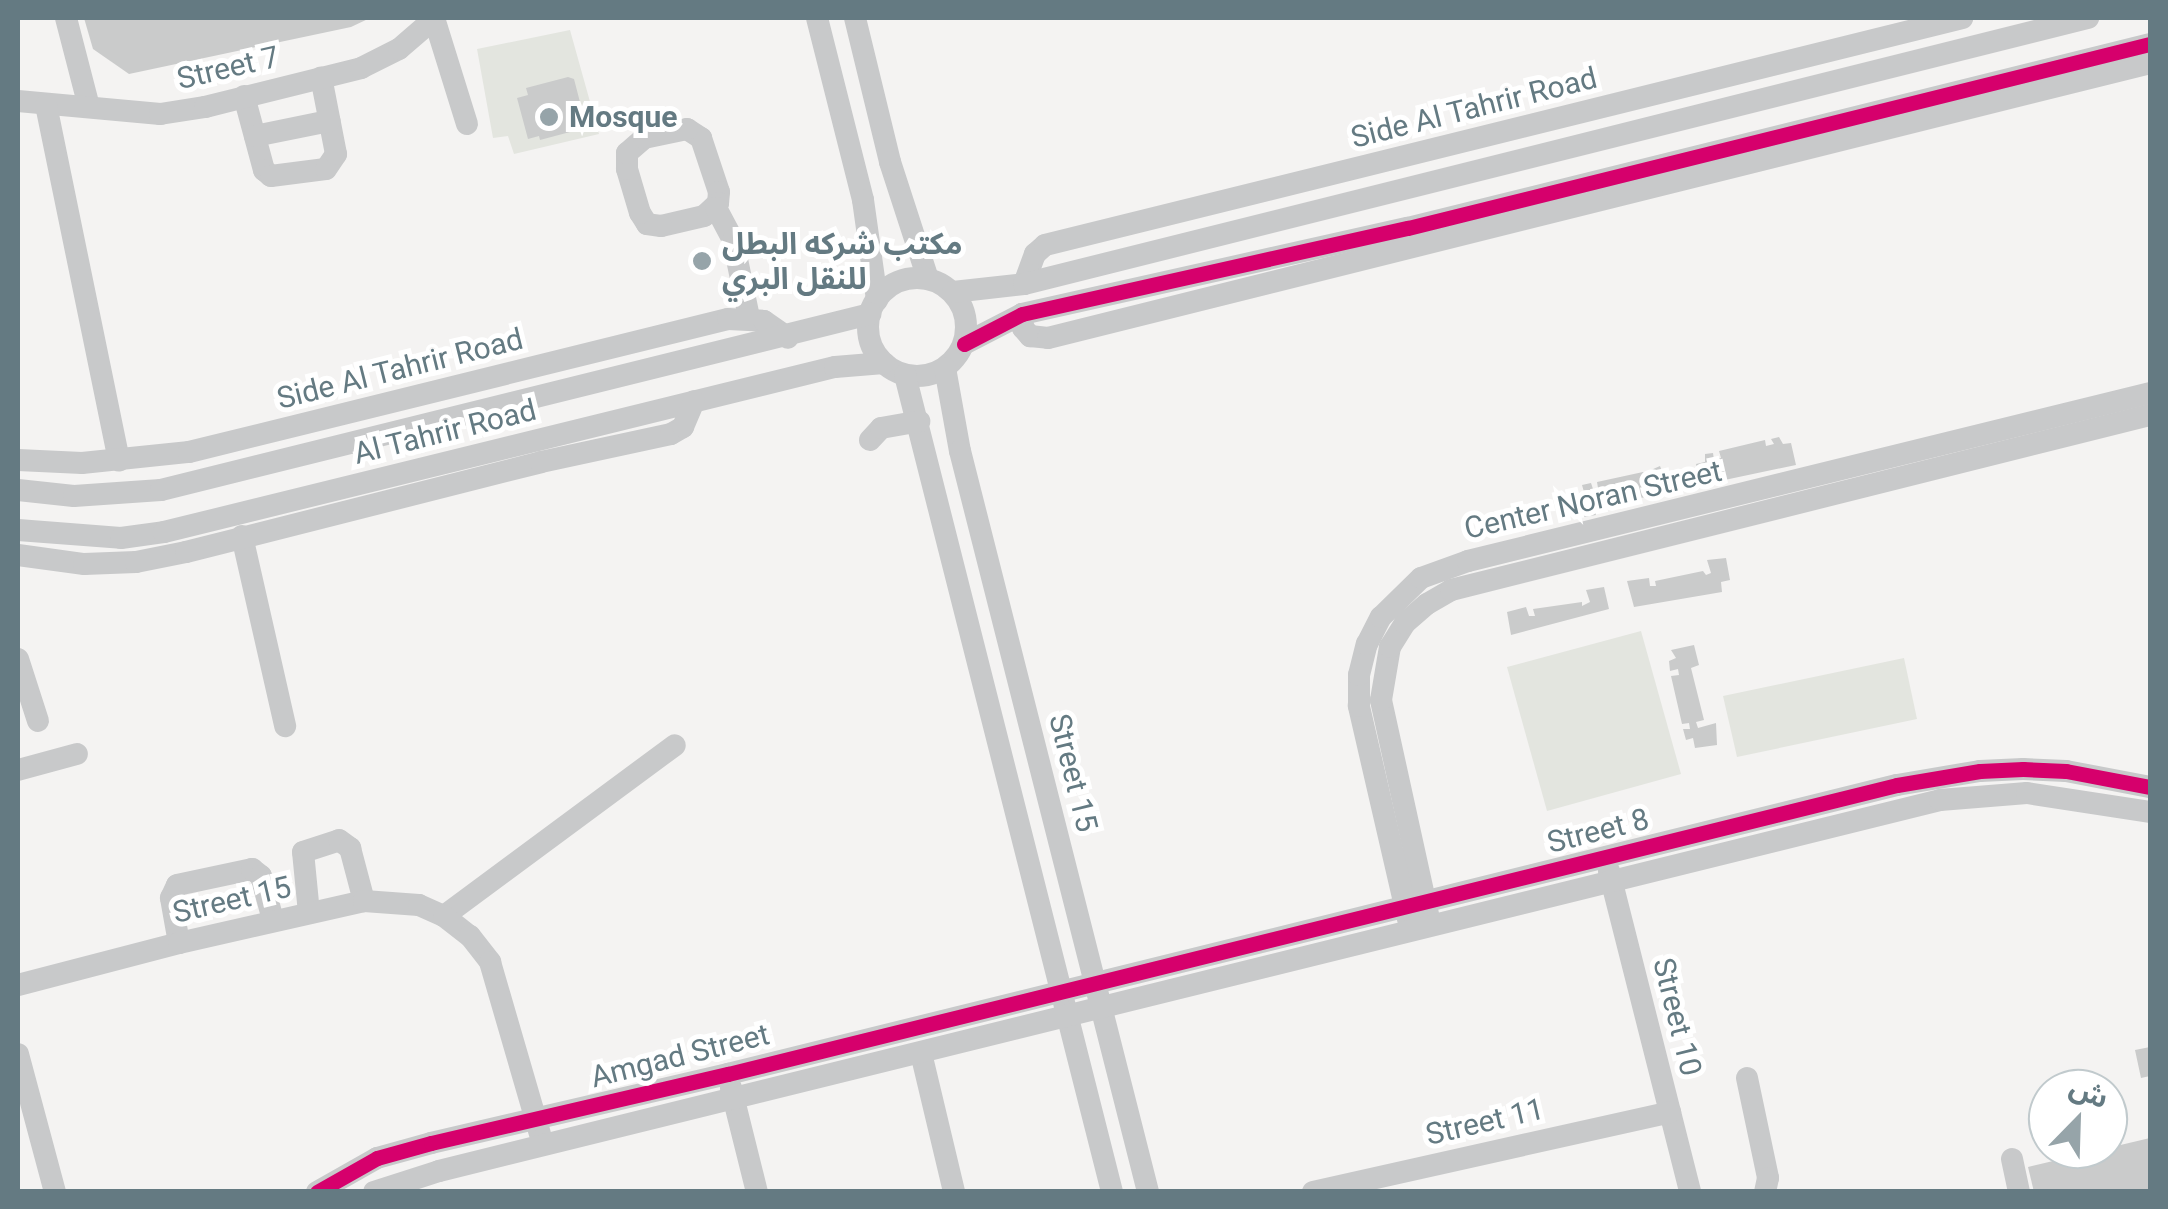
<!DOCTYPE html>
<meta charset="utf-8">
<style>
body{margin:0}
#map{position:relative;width:2168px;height:1209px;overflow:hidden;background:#f4f3f2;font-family:Roboto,"Noto Sans Arabic",sans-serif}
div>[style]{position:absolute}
.green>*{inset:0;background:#e3e5df}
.building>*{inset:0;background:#cacbcb}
.minor>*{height:22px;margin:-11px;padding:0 11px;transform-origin:11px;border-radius:11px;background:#c8c9ca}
.minor>.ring{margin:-11px;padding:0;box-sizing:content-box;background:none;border:22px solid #c8c9ca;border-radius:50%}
.cycleway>*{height:15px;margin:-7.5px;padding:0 7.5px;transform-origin:7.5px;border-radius:7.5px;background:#d6006c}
.dots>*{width:28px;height:28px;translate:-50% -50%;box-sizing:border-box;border:5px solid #fff;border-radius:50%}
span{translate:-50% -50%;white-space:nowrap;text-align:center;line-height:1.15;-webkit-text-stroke:10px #fff;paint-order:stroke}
.street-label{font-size:30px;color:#647a82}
.poi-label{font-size:30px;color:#647a82;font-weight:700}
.left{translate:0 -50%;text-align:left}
.frame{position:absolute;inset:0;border:20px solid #647a82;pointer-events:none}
.north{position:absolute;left:2028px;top:1069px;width:100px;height:100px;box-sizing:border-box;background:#fff;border:2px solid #c1cacd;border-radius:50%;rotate:23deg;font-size:28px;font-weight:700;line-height:40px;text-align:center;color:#647a82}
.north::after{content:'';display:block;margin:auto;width:35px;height:45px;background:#96a4a9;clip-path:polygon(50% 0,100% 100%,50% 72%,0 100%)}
</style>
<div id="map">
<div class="green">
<i style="clip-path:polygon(570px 30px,599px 134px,514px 154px,508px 136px,493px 138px,477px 49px)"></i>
<i style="clip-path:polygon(1641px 631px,1681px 774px,1547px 811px,1507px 667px)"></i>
<i style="clip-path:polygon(1904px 658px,1917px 719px,1737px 757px,1723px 696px)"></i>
</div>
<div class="building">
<i style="clip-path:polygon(84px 18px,370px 18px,351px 27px,129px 74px,93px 49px)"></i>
<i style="clip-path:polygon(568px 77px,574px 79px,581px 106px,573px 108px,578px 125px,569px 127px,570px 132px,540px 140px,539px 136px,528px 139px,517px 98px,528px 95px,526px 88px)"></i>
<i style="clip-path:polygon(1779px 437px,1783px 444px,1791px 443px,1796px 465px,1701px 485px,1696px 464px,1705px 462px,1705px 454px,1713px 453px,1714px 460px,1721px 458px,1719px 451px,1765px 440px,1766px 446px,1774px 444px,1771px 439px)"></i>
<i style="clip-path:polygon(1660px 466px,1663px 474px,1670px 471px,1674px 494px,1597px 503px,1596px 515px,1577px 518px,1573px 494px,1584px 492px,1582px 485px,1591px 483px,1593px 489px,1598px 488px,1597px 482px,1643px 472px,1652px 477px,1651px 470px)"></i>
<i style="clip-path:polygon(1726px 558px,1730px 580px,1721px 582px,1722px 592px,1634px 607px,1627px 581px,1649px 578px,1650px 586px,1656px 586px,1655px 581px,1703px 571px,1706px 575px,1711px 573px,1707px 560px)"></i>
<i style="clip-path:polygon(1604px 587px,1609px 609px,1511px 635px,1507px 612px,1526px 607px,1529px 616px,1535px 616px,1533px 609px,1582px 602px,1582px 606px,1590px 602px,1586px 590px)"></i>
<i style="clip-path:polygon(1694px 645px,1699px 665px,1691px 668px,1704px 720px,1696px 722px,1698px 728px,1716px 723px,1717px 745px,1695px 748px,1693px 738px,1686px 740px,1683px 729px,1690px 729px,1689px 723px,1682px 724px,1671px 676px,1679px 675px,1678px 669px,1670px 671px,1669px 661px,1676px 658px,1671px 650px)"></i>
<i style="clip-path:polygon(2150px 1047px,2150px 1076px,2141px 1078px,2135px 1050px)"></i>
<i style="clip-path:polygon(2150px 1138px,2150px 1192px,2034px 1192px,2028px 1167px)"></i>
</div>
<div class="minor">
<i style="left:66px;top:18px;width:92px;rotate:75.5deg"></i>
<i style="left:434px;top:18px;width:111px;rotate:72.7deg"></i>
<i style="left:817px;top:18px;width:188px;rotate:75.8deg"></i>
<i style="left:863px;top:200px;width:101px;rotate:82deg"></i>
<i style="left:855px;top:18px;width:148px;rotate:76.3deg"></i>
<i style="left:890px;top:162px;width:123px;rotate:72deg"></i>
<i style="left:244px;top:96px;width:77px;rotate:74.9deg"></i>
<i style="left:264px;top:170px;width:9px;rotate:41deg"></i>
<i style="left:271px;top:176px;width:55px;rotate:-7.3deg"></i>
<i style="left:326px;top:169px;width:18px;rotate:-56deg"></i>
<i style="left:336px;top:154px;width:78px;rotate:-101deg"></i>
<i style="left:18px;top:101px;width:143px;rotate:5.2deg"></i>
<i style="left:160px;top:114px;width:46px;rotate:-8.8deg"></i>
<i style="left:205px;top:107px;width:161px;rotate:-14deg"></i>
<i style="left:361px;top:68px;width:42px;rotate:-26.6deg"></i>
<i style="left:399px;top:49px;width:48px;rotate:-40.7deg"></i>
<i style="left:46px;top:105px;width:363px;rotate:78.4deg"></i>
<i style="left:687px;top:129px;width:17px;rotate:33deg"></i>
<i style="left:701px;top:138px;width:57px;rotate:71.6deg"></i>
<i style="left:719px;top:192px;width:11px;rotate:95deg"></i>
<i style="left:718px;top:203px;width:19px;rotate:137deg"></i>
<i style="left:704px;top:216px;width:44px;rotate:166.9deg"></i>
<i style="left:661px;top:226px;width:14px;rotate:-172deg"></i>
<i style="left:647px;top:224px;width:13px;rotate:-122deg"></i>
<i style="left:640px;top:213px;width:46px;rotate:-106.5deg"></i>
<i style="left:627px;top:169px;width:16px;rotate:-90deg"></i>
<i style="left:627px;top:153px;width:23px;rotate:-41deg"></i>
<i style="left:644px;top:138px;width:44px;rotate:-11.8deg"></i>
<i style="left:255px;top:136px;width:76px;rotate:-11.5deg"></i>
<i style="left:716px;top:208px;width:36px;rotate:62deg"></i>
<i style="left:733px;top:240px;width:79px;rotate:78.3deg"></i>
<i class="ring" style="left:868px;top:278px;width:76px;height:76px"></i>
<i style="left:1024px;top:284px;width:32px;rotate:-70deg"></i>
<i style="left:1035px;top:254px;width:13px;rotate:-42deg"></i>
<i style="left:1045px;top:245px;width:945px;rotate:-13.9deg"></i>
<i style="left:953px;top:292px;width:71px;rotate:-6.4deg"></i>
<i style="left:1024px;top:284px;width:1097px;rotate:-14.04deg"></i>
<i style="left:1022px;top:314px;width:14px;rotate:86deg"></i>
<i style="left:1023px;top:328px;width:11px;rotate:49deg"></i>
<i style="left:1030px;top:336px;width:18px;rotate:6deg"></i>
<i style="left:1048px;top:338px;width:1136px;rotate:-14.01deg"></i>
<i style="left:964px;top:344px;width:65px;rotate:-27.3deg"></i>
<i style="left:1022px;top:314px;width:395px;rotate:-12.6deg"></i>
<i style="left:1408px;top:228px;width:764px;rotate:-13.93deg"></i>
<i style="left:945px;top:368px;width:84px;rotate:79.8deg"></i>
<i style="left:960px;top:451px;width:764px;rotate:75.76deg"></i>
<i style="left:905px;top:375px;width:843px;rotate:75.78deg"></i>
<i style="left:870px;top:440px;width:16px;rotate:-47deg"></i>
<i style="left:881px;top:428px;width:39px;rotate:-10deg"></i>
<i style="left:18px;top:460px;width:64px;rotate:2.7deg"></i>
<i style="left:82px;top:463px;width:108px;rotate:-5.9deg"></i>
<i style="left:189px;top:452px;width:555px;rotate:-13.86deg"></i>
<i style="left:728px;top:319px;width:36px;rotate:3deg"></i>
<i style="left:764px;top:321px;width:29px;rotate:35deg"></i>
<i style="left:18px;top:490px;width:56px;rotate:6.1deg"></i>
<i style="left:74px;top:496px;width:87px;rotate:-3.9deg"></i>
<i style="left:161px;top:490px;width:731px;rotate:-13.94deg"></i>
<i style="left:18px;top:530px;width:103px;rotate:4.4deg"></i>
<i style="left:121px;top:538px;width:43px;rotate:-7.9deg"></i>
<i style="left:164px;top:532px;width:691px;rotate:-13.82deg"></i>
<i style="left:835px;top:367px;width:49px;rotate:-4.7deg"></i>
<i style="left:242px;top:536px;width:195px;rotate:77.2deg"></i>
<i style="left:18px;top:555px;width:67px;rotate:7.8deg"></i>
<i style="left:84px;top:564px;width:52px;rotate:-2.2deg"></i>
<i style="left:136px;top:562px;width:51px;rotate:-11.3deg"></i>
<i style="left:186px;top:552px;width:366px;rotate:-14.2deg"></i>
<i style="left:541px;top:462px;width:133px;rotate:-12.2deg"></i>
<i style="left:671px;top:434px;width:14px;rotate:-30deg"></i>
<i style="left:683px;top:427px;width:28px;rotate:-67deg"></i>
<i style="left:18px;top:659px;width:65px;rotate:72.1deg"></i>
<i style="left:18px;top:770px;width:61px;rotate:-15.2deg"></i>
<i style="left:1609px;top:871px;width:331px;rotate:75.8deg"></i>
<i style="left:309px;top:913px;width:61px;rotate:-95.6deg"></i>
<i style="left:303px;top:852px;width:38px;rotate:-18deg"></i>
<i style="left:339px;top:840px;width:14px;rotate:36deg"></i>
<i style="left:350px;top:848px;width:55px;rotate:75.2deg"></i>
<i style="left:1428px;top:914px;width:219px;rotate:-102.4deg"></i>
<i style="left:1381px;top:700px;width:54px;rotate:-80.4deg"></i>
<i style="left:1390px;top:647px;width:28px;rotate:-58deg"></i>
<i style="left:1405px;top:623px;width:29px;rotate:-41deg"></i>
<i style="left:1427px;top:604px;width:28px;rotate:-30deg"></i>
<i style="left:1451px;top:590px;width:721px;rotate:-14.06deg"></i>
<i style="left:444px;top:916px;width:287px;rotate:-36.5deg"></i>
<i style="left:1408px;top:919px;width:219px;rotate:-103deg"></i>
<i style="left:1359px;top:706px;width:31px;rotate:-90deg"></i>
<i style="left:1359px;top:675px;width:32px;rotate:-76deg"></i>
<i style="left:1367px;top:644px;width:30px;rotate:-63deg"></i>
<i style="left:1381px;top:617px;width:56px;rotate:-44.3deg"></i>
<i style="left:1421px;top:578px;width:50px;rotate:-19.9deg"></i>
<i style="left:1468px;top:561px;width:702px;rotate:-13.84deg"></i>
<i style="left:179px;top:943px;width:46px;rotate:-100.1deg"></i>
<i style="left:171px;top:898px;width:14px;rotate:-65deg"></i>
<i style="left:177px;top:885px;width:77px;rotate:-12deg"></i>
<i style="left:252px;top:869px;width:11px;rotate:38deg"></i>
<i style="left:261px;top:876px;width:46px;rotate:74.7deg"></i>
<i style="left:18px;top:985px;width:166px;rotate:-14.6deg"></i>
<i style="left:179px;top:943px;width:190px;rotate:-12.8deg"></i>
<i style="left:364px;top:901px;width:55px;rotate:4.2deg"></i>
<i style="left:419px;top:905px;width:27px;rotate:24deg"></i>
<i style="left:444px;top:916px;width:33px;rotate:38deg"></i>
<i style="left:470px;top:936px;width:33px;rotate:52deg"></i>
<i style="left:490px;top:962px;width:179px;rotate:73.8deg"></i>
<i style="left:921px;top:1053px;width:143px;rotate:76.6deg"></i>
<i style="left:18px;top:1054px;width:143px;rotate:75deg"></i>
<i style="left:1747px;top:1078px;width:102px;rotate:78.1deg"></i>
<i style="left:1768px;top:1178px;width:14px;rotate:102deg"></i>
<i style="left:731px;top:1088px;width:107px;rotate:76deg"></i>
<i style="left:2012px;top:1159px;width:34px;rotate:78deg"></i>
<i style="left:317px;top:1192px;width:69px;rotate:-29.5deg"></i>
<i style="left:377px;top:1158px;width:56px;rotate:-15.5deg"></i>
<i style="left:431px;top:1143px;width:305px;rotate:-13.1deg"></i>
<i style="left:728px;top:1074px;width:1204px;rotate:-13.89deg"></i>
<i style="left:1897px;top:785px;width:84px;rotate:-9.6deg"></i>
<i style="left:1980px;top:771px;width:43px;rotate:-2.7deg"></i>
<i style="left:2023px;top:769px;width:43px;rotate:2.7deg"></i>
<i style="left:2066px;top:771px;width:86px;rotate:10.8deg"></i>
<i style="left:374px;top:1192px;width:68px;rotate:-17.9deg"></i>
<i style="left:439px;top:1171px;width:1546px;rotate:-13.88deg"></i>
<i style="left:1940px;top:800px;width:87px;rotate:-4.6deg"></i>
<i style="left:2027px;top:793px;width:124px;rotate:8.8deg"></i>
<i style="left:1313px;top:1192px;width:366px;rotate:-12.6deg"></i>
</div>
<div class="cycleway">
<i style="left:964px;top:344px;width:65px;rotate:-27.3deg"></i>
<i style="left:1022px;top:314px;width:395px;rotate:-12.6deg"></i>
<i style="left:1408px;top:228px;width:764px;rotate:-13.93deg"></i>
<i style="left:317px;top:1192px;width:69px;rotate:-29.5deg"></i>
<i style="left:377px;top:1158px;width:56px;rotate:-15.5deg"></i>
<i style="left:431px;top:1143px;width:305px;rotate:-13.1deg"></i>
<i style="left:728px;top:1074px;width:1204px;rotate:-13.89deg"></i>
<i style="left:1897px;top:785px;width:84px;rotate:-9.6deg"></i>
<i style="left:1980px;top:771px;width:43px;rotate:-2.7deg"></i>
<i style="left:2023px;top:769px;width:43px;rotate:2.7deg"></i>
<i style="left:2066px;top:771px;width:86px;rotate:10.8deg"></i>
</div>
<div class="dots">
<i style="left:549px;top:117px;background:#96a4a9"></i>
<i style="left:702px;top:261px;background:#96a4a9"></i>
</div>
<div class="street-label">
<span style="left:228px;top:68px;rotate:-13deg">Street 7</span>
<span style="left:1474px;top:108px;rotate:-14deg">Side Al Tahrir Road</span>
<span style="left:400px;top:369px;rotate:-14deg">Side Al Tahrir Road</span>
<span style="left:445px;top:432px;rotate:-14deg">Al Tahrir Road</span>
<span style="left:1593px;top:500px;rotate:-13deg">Center Noran Street</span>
<span style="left:1073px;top:773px;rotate:76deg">Street 15</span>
<span style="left:1598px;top:831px;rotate:-14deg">Street 8</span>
<span style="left:232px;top:900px;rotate:-13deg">Street 15</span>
<span style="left:1677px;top:1017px;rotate:76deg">Street 10</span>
<span style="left:680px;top:1056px;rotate:-14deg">Amgad Street</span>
<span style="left:1485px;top:1122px;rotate:-13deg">Street 11</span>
</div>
<div class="poi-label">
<span class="left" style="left:569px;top:117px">Mosque</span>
<span class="left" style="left:722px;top:261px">مكتب شركه البطل<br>للنقل البري</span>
</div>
<div class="frame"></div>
<div class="north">ش</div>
</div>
